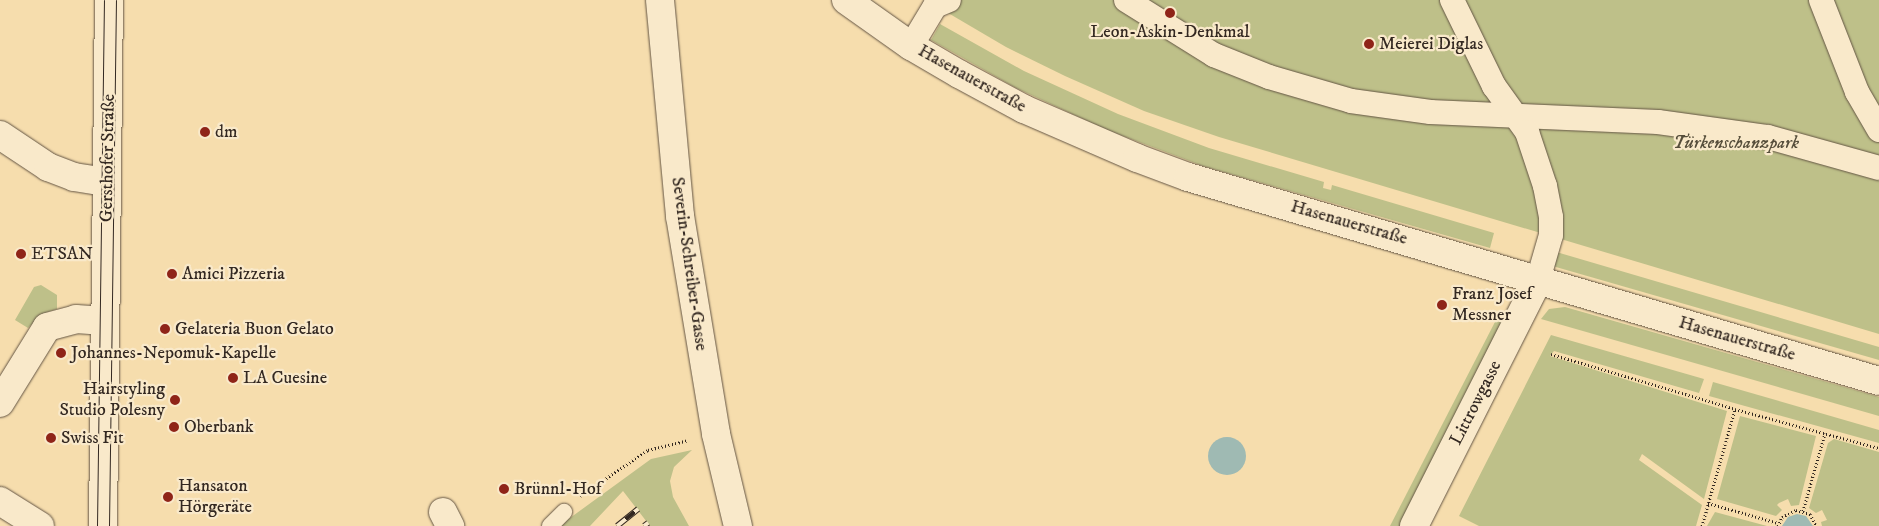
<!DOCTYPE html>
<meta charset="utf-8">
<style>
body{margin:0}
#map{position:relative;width:1879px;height:526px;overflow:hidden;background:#f6ddad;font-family:"IM FELL DW Pica",serif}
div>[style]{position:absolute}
.green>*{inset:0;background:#bec089}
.water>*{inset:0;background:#9fbab3}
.round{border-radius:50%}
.path>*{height:3px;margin-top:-1.5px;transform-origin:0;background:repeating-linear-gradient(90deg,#332821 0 1px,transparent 0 3.5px)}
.roads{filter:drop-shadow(0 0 1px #645544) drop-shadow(0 0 1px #645544)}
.service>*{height:16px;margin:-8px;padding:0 8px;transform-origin:8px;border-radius:8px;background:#f9e9ca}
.pedestrian>*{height:24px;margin:-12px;padding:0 12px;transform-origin:12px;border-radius:12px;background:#f9e9ca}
.minor>*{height:28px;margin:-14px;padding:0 14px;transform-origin:14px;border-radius:14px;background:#f9e9ca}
.tertiary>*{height:28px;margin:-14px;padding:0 14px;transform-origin:14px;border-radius:14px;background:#f9e9ca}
.secondary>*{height:28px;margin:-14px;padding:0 14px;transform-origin:14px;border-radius:14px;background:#f9e9ca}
.tram>*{height:1px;margin:-0.5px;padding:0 0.5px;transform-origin:0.5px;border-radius:0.5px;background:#332821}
.rail>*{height:5.5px;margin-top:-2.75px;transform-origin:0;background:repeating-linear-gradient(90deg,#f9e9ca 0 11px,#332821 0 22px);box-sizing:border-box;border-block:1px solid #332821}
.dots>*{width:14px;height:14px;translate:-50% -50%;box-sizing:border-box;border:2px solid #f9e9ca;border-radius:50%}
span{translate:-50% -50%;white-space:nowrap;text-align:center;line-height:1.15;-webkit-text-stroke:4.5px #f9e9ca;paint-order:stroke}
.poi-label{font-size:18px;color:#332821}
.left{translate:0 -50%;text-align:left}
.right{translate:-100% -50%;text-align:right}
.street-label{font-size:18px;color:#332821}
.park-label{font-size:18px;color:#564e3b;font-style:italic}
</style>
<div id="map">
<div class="green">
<i style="clip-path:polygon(926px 0,1879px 0,1879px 334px,1219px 137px,1144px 111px,1065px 76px,1006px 47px)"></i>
<i style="clip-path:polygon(940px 24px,1024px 71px,1118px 114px,1209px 148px,1324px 182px,1323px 188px,1331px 190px,1332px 185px,1494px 233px,1490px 248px,1203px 166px,1107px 130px,1016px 88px,931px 40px)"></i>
<i style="clip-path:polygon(1553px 251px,1879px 347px,1879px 360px,1549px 265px)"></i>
<i style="clip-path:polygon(41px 285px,57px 295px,57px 309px,42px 314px,28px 328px,15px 320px,34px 287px)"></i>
<i style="clip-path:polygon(1565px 307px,1879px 397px,1879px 416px,1541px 319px,1549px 309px)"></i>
<i style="clip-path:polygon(1496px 320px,1503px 323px,1400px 526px,1390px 526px)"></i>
<i style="clip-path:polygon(1551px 335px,1704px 379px,1699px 393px,1554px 351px,1550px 356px,1727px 411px,1704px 499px,1642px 454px,1639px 460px,1702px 505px,1696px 526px,1479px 526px,1459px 516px)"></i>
<i style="clip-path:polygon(1713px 382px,1879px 430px,1879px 443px,1709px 396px)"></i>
<i style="clip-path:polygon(1740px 416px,1816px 436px,1799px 505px,1791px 506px,1788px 499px,1779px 503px,1777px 505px,1782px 510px,1776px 516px,1717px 499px)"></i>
<i style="clip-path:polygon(1834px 439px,1879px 452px,1879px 526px,1822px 526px,1821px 522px,1827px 520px,1822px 510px,1816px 513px,1809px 508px,1828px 443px)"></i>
<i style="clip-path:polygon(692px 450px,674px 467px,670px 481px,673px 497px,689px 526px,650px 526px,623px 491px,590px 526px,559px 526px,651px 459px)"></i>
<i style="clip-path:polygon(1715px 512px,1767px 526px,1707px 526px)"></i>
</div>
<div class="water">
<i class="round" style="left:1208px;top:437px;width:38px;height:38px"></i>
<i style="clip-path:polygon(1797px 514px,1806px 516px,1813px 526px,1782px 526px,1788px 517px)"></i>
</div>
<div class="path">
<i style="left:1551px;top:354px;width:192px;rotate:16.6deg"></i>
<i style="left:580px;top:496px;width:82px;rotate:-34.1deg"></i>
<i style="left:648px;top:450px;width:42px;rotate:-13.7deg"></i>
<i style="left:1708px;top:503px;width:73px;rotate:15.9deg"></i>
<i style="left:1803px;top:511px;width:81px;rotate:-74.2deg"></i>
<i style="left:1702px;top:526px;width:122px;rotate:-74.2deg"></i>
<i style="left:1735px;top:409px;width:149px;rotate:15.2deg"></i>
<i style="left:1778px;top:526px;width:10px;rotate:-66deg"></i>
<i style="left:1782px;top:517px;width:16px;rotate:-27deg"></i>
<i style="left:1796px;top:510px;width:15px;rotate:16deg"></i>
<i style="left:1810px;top:514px;width:13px;rotate:63deg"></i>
</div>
<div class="roads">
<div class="service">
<i style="left:550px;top:526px;width:20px;rotate:-45deg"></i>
</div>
<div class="pedestrian">
<i style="left:1126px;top:0;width:104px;rotate:32deg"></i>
<i style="left:1214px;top:55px;width:59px;rotate:21.8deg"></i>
<i style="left:1269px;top:77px;width:85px;rotate:16.3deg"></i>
<i style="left:1351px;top:101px;width:80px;rotate:7.9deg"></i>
<i style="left:1430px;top:112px;width:228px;rotate:2.5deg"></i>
<i style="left:1658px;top:122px;width:111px;rotate:7.8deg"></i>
<i style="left:1768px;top:137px;width:115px;rotate:15.6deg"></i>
<i style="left:1452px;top:0;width:96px;rotate:64deg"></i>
<i style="left:1494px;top:86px;width:57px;rotate:54.3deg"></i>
<i style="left:1527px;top:132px;width:57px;rotate:71.6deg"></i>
<i style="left:1545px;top:186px;width:32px;rotate:79deg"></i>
<i style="left:1551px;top:217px;width:18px;rotate:90deg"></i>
<i style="left:1551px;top:235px;width:47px;rotate:106.1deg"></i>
<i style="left:1821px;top:0;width:99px;rotate:68.6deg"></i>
<i style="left:1857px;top:92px;width:44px;rotate:59.9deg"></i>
<i style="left:911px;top:46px;width:47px;rotate:-59deg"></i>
<i style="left:935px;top:6px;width:15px;rotate:-23deg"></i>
</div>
<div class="minor">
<i style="left:660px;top:0;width:217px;rotate:84.7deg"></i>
<i style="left:680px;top:216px;width:221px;rotate:80.6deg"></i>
<i style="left:716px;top:434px;width:95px;rotate:76.6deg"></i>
<i style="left:0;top:135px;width:58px;rotate:33.7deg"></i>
<i style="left:48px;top:167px;width:28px;rotate:21deg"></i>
<i style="left:74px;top:177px;width:33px;rotate:9deg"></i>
<i style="left:0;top:403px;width:89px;rotate:-58.3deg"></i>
<i style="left:47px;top:327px;width:30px;rotate:-15deg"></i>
<i style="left:76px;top:319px;width:29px;rotate:4deg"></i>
<i style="left:0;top:501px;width:47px;rotate:32deg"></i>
<i style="left:443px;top:512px;width:16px;rotate:63deg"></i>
<i style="left:1414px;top:526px;width:275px;rotate:-63.2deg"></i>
</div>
<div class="tertiary">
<i style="left:846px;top:0;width:80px;rotate:35.3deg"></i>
<i style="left:911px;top:46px;width:56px;rotate:30.3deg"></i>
<i style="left:959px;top:74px;width:74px;rotate:28.3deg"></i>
<i style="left:1024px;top:109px;width:123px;rotate:23.4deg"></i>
<i style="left:1137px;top:158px;width:54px;rotate:20.4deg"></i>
<i style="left:1188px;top:177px;width:720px;rotate:16.45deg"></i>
</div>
<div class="secondary">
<i style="left:103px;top:526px;width:526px;rotate:-89.35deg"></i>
</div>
</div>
<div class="tram">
<i style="left:97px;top:526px;width:526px;rotate:-89.24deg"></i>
<i style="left:109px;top:526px;width:526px;rotate:-89.24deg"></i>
</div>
<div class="rail">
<i style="left:617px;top:526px;width:27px;rotate:-39deg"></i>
<i style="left:644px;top:526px;width:5px;rotate:-37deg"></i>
</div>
<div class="dots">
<i style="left:1170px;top:13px;background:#8f2418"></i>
<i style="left:1369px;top:44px;background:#8f2418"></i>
<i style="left:205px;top:132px;background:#8f2418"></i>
<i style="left:21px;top:254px;background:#8f2418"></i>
<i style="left:172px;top:274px;background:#8f2418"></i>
<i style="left:1442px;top:305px;background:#8f2418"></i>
<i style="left:165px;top:329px;background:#8f2418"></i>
<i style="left:61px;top:353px;background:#8f2418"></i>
<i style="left:233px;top:378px;background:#8f2418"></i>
<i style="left:175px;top:400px;background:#8f2418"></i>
<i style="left:174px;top:427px;background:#8f2418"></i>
<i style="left:51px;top:438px;background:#8f2418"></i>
<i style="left:504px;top:489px;background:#8f2418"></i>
<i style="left:168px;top:497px;background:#8f2418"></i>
</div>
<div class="poi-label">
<span style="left:1170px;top:32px">Leon-Askin-Denkmal</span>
<span class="left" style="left:1379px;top:44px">Meierei Diglas</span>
<span class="left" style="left:215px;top:132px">dm</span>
<span class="left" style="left:31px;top:254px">ETSAN</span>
<span class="left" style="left:182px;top:274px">Amici Pizzeria</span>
<span class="left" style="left:1452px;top:305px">Franz Josef<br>Messner</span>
<span class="left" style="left:175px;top:329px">Gelateria Buon Gelato</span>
<span class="left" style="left:71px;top:353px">Johannes-Nepomuk-Kapelle</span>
<span class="left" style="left:243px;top:378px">LA Cuesine</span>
<span class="right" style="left:165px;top:400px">Hairstyling<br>Studio Polesny</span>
<span class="left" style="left:184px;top:427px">Oberbank</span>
<span class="left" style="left:61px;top:438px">Swiss Fit</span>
<span class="left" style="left:178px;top:497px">Hansaton<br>Hörgeräte</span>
<span class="left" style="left:514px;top:489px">Brünnl-Hof</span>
</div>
<div class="street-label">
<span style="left:972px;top:79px;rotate:29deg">Hasenauerstraße</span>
<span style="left:108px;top:158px;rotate:-89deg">Gersthofer Straße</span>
<span style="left:1349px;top:223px;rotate:16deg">Hasenauerstraße</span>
<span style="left:689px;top:264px;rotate:82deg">Severin-Schreiber-Gasse</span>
<span style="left:1737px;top:339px;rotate:16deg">Hasenauerstraße</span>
<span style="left:1476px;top:403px;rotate:-63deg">Littrowgasse</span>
</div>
<div class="park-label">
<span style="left:1736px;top:143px">Türkenschanzpark</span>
</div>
</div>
